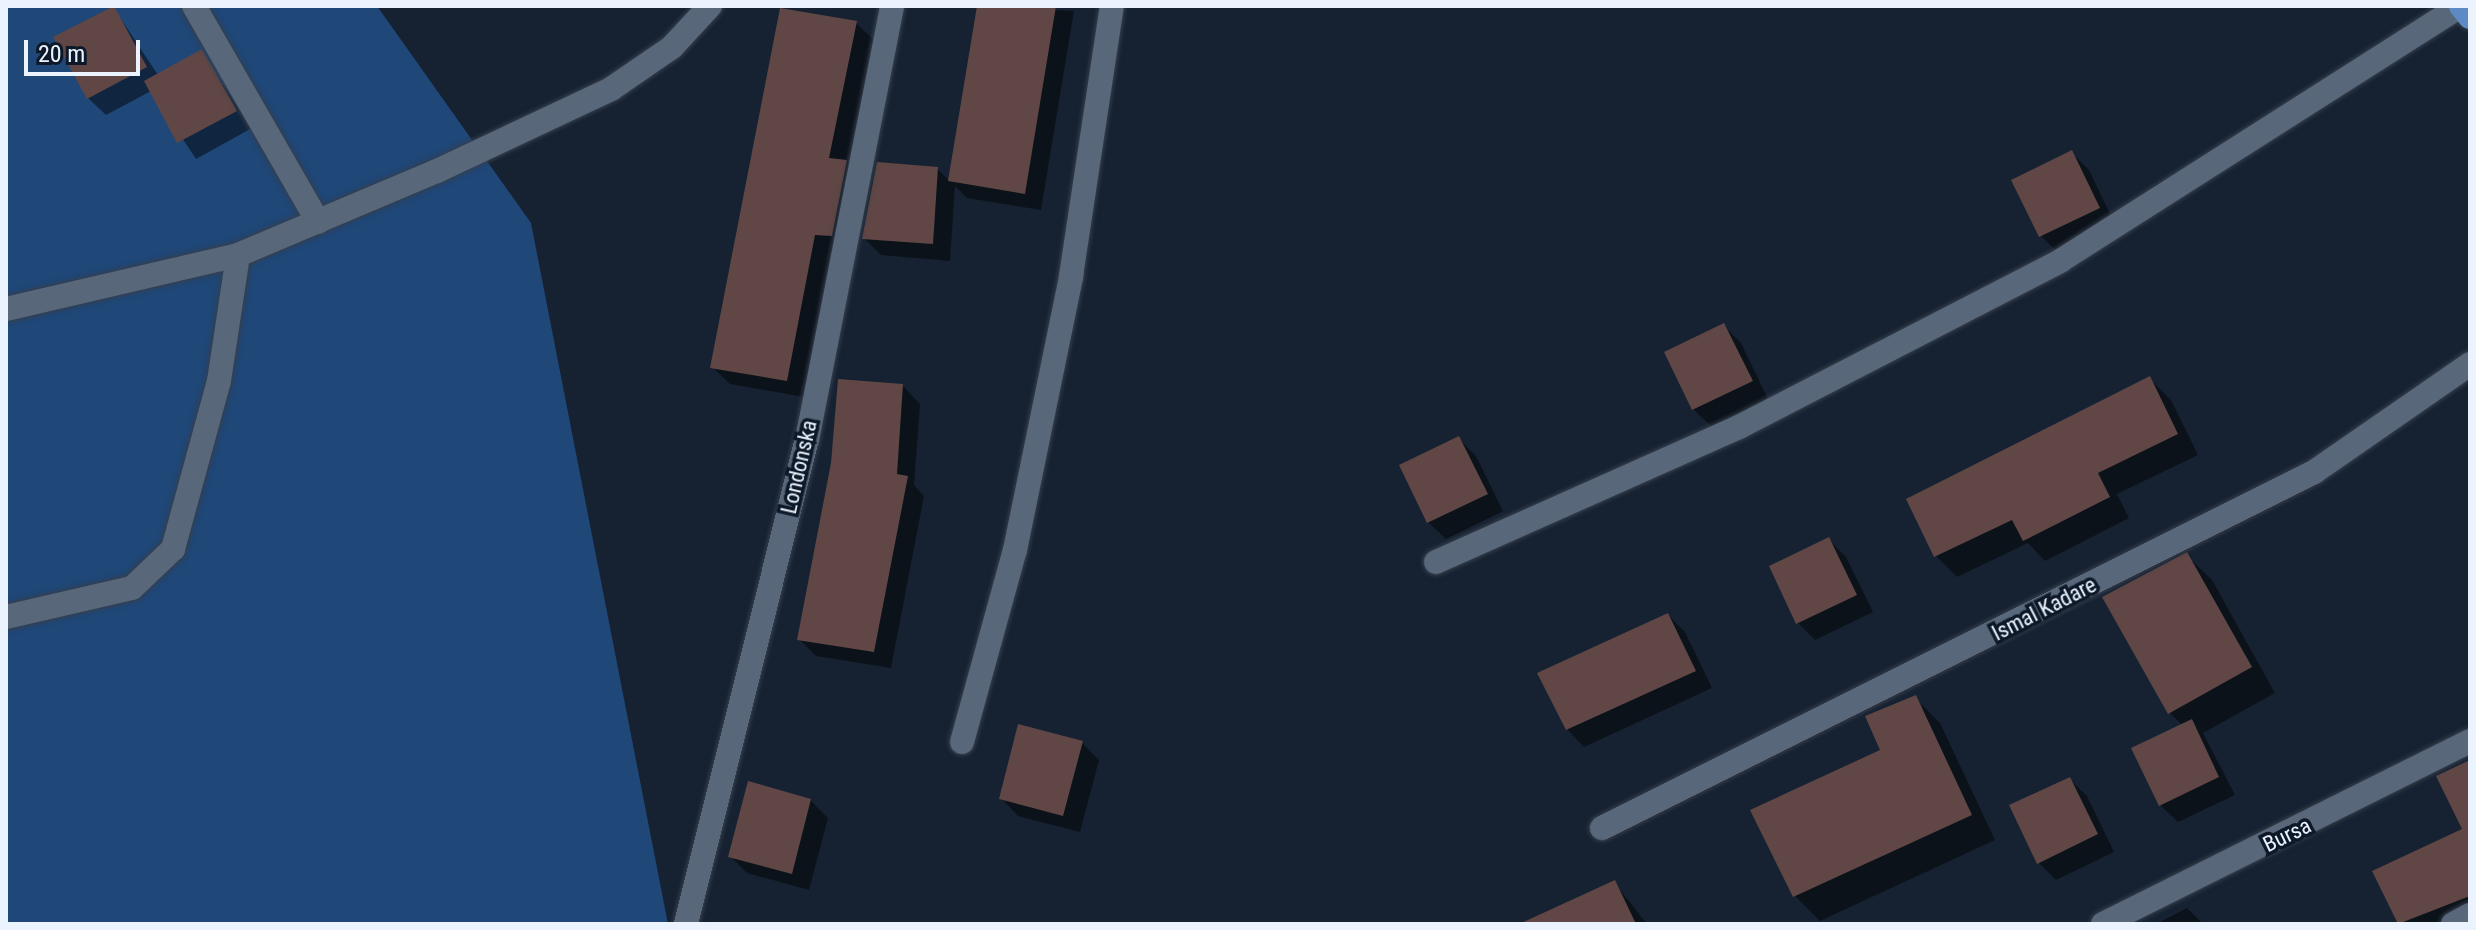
<!DOCTYPE html>
<style>
body{margin:0}
#map{position:relative;width:2476px;height:930px;overflow:hidden;background:#162232;font-family:"Roboto Condensed",sans-serif}
div>[style]{position:absolute}
.green>*{inset:0;background:#1f4777}
.shadow>*{inset:0;background:#0007}
.building>*{inset:0;background:#604746}
.roads{filter:drop-shadow(0 0 2px #363e4c) drop-shadow(0 0 2px #363e4c)}
.minor>*{height:24px;margin:-12px;padding:0 12px;transform-origin:12px;border-radius:12px;background:#58677a}
.major>*{height:24px;margin:-12px;padding:0 12px;transform-origin:12px;border-radius:12px;background:#5d8ac4}
span{translate:-50% -50%;white-space:nowrap;text-align:center;line-height:1.15;-webkit-text-stroke:7px #0d1928;paint-order:stroke}
.street-label{font-size:22px;color:#ebf3ff}
.frame{position:absolute;inset:0;border:8px solid #ebf3ff;pointer-events:none}
.scale{position:absolute;left:24px;top:40px;width:116px;height:36px;box-sizing:border-box;border:4px solid #ebf3ff;border-top:0;padding-left:10px;font-size:24px;line-height:28px;white-space:nowrap;color:#ebf3ff;-webkit-text-stroke:6px #0d1928;paint-order:stroke}
</style>
<div id="map">
<div class="green">
<i style="clip-path:polygon(6px 6px,377px 6px,531px 223px,668px 924px,6px 924px)"></i>
</div>
<div class="shadow">
<i style="clip-path:polygon(979px 6px,1074px 11px,1041px 210px,967px 198px,955px 186px,950px 261px,881px 255px,864px 238px,937px 169px,950px 181px)"></i>
<i style="clip-path:polygon(113px 7px,158px 75px,201px 52px,252px 128px,196px 159px,151px 91px,106px 115px,88px 98px)"></i>
<i style="clip-path:polygon(856px 23px,874px 40px,848px 164px,863px 179px,804px 397px,730px 384px,712px 367px)"></i>
<i style="clip-path:polygon(2072px 153px,2089px 170px,2116px 226px,2058px 253px,2041px 236px)"></i>
<i style="clip-path:polygon(1724px 326px,1741px 343px,1768px 399px,1711px 426px,1693px 409px)"></i>
<i style="clip-path:polygon(2150px 379px,2171px 400px,2198px 455px,2117px 494px,2129px 518px,2045px 561px,2028px 543px,1957px 577px,1936px 556px)"></i>
<i style="clip-path:polygon(903px 386px,920px 404px,914px 485px,924px 496px,891px 668px,816px 656px,799px 639px)"></i>
<i style="clip-path:polygon(1459px 439px,1476px 456px,1503px 511px,1446px 539px,1428px 522px)"></i>
<i style="clip-path:polygon(1828px 539px,1846px 557px,1873px 612px,1815px 640px,1798px 623px)"></i>
<i style="clip-path:polygon(2186px 555px,2212px 580px,2275px 693px,2203px 733px,2235px 795px,2178px 822px,2160px 805px,2183px 726px,2169px 712px)"></i>
<i style="clip-path:polygon(1668px 615px,1685px 632px,1712px 688px,1584px 747px,1567px 729px)"></i>
<i style="clip-path:polygon(1915px 698px,1940px 723px,1995px 840px,1820px 921px,1795px 896px)"></i>
<i style="clip-path:polygon(1082px 743px,1099px 760px,1080px 832px,1018px 816px,1001px 798px)"></i>
<i style="clip-path:polygon(2470px 763px,2470px 924px,2400px 924px,2375px 872px,2465px 830px)"></i>
<i style="clip-path:polygon(2069px 779px,2087px 796px,2114px 852px,2056px 880px,2038px 862px)"></i>
<i style="clip-path:polygon(810px 800px,828px 818px,809px 890px,747px 873px,730px 856px)"></i>
<i style="clip-path:polygon(1614px 882px,1647px 924px,1541px 924px)"></i>
<i style="clip-path:polygon(2187px 908px,2203px 924px,2156px 924px)"></i>
</div>
<div class="building">
<i style="clip-path:polygon(114px 6px,147px 67px,87px 99px,53px 37px)"></i>
<i style="clip-path:polygon(977px 6px,1056px 6px,1025px 194px,948px 181px)"></i>
<i style="clip-path:polygon(780px 8px,857px 21px,829px 158px,847px 160px,832px 236px,815px 235px,787px 381px,710px 368px)"></i>
<i style="clip-path:polygon(202px 49px,237px 111px,177px 143px,144px 81px)"></i>
<i style="clip-path:polygon(2072px 150px,2100px 208px,2039px 237px,2011px 180px)"></i>
<i style="clip-path:polygon(877px 162px,938px 167px,933px 244px,862px 239px)"></i>
<i style="clip-path:polygon(1724px 323px,1753px 381px,1692px 410px,1664px 352px)"></i>
<i style="clip-path:polygon(2150px 376px,2178px 434px,2098px 473px,2110px 497px,2023px 541px,2012px 520px,1934px 557px,1906px 499px)"></i>
<i style="clip-path:polygon(838px 379px,903px 384px,897px 474px,908px 476px,874px 652px,797px 640px,831px 463px)"></i>
<i style="clip-path:polygon(1459px 436px,1488px 494px,1427px 523px,1399px 465px)"></i>
<i style="clip-path:polygon(1829px 537px,1857px 595px,1796px 624px,1769px 566px)"></i>
<i style="clip-path:polygon(2187px 552px,2252px 667px,2168px 714px,2102px 597px)"></i>
<i style="clip-path:polygon(1668px 613px,1696px 671px,1566px 730px,1537px 673px)"></i>
<i style="clip-path:polygon(1916px 695px,1972px 815px,1793px 897px,1750px 810px,1880px 750px,1865px 716px)"></i>
<i style="clip-path:polygon(2192px 719px,2219px 777px,2159px 806px,2131px 748px)"></i>
<i style="clip-path:polygon(1018px 724px,1083px 741px,1063px 816px,999px 799px)"></i>
<i style="clip-path:polygon(2470px 760px,2470px 896px,2398px 924px,2372px 871px,2462px 829px,2436px 776px)"></i>
<i style="clip-path:polygon(2070px 777px,2098px 834px,2037px 864px,2009px 805px)"></i>
<i style="clip-path:polygon(748px 781px,811px 799px,792px 874px,728px 857px)"></i>
<i style="clip-path:polygon(1615px 880px,1636px 924px,1519px 924px)"></i>
</div>
<div class="roads">
<div class="minor">
<i style="left:194px;top:6px;width:249px;rotate:60.1deg"></i>
<i style="left:6px;top:309px;width:238px;rotate:-13.1deg"></i>
<i style="left:238px;top:255px;width:216px;rotate:-22.9deg"></i>
<i style="left:437px;top:171px;width:192px;rotate:-25.2deg"></i>
<i style="left:611px;top:89px;width:74px;rotate:-34.5deg"></i>
<i style="left:672px;top:47px;width:56px;rotate:-47.2deg"></i>
<i style="left:1436px;top:562px;width:332px;rotate:-24deg"></i>
<i style="left:1739px;top:427px;width:361px;rotate:-27.3deg"></i>
<i style="left:2060px;top:261px;width:475px;rotate:-32.5deg"></i>
<i style="left:6px;top:617px;width:129px;rotate:-13deg"></i>
<i style="left:132px;top:588px;width:57px;rotate:-43.6deg"></i>
<i style="left:173px;top:549px;width:174px;rotate:-74.7deg"></i>
<i style="left:219px;top:381px;width:127px;rotate:-81.4deg"></i>
<i style="left:962px;top:742px;width:199px;rotate:-74.6deg"></i>
<i style="left:1015px;top:550px;width:280px;rotate:-78.4deg"></i>
<i style="left:1071px;top:276px;width:273px;rotate:-81.4deg"></i>
<i style="left:1602px;top:828px;width:796px;rotate:-26.57deg"></i>
<i style="left:2314px;top:472px;width:190px;rotate:-34.7deg"></i>
<i style="left:686px;top:924px;width:499px;rotate:-76deg"></i>
<i style="left:807px;top:440px;width:442px;rotate:-78.9deg"></i>
<i style="left:2103px;top:924px;width:410px;rotate:-26.5deg"></i>
<i style="left:2453px;top:924px;width:19px;rotate:-28deg"></i>
</div>
<div class="major">
<i style="left:2461px;top:6px;width:14px;rotate:51deg"></i>
</div>
</div>
<div class="street-label">
<span style="left:799px;top:467px;rotate:-77deg">Londonska</span>
<span style="left:2044px;top:609px;rotate:-27deg">Ismal Kadare</span>
<span style="left:2287px;top:835px;rotate:-26deg">Bursa</span>
</div>
<div class="frame"></div>
<div class="scale">20 m</div>
</div>
